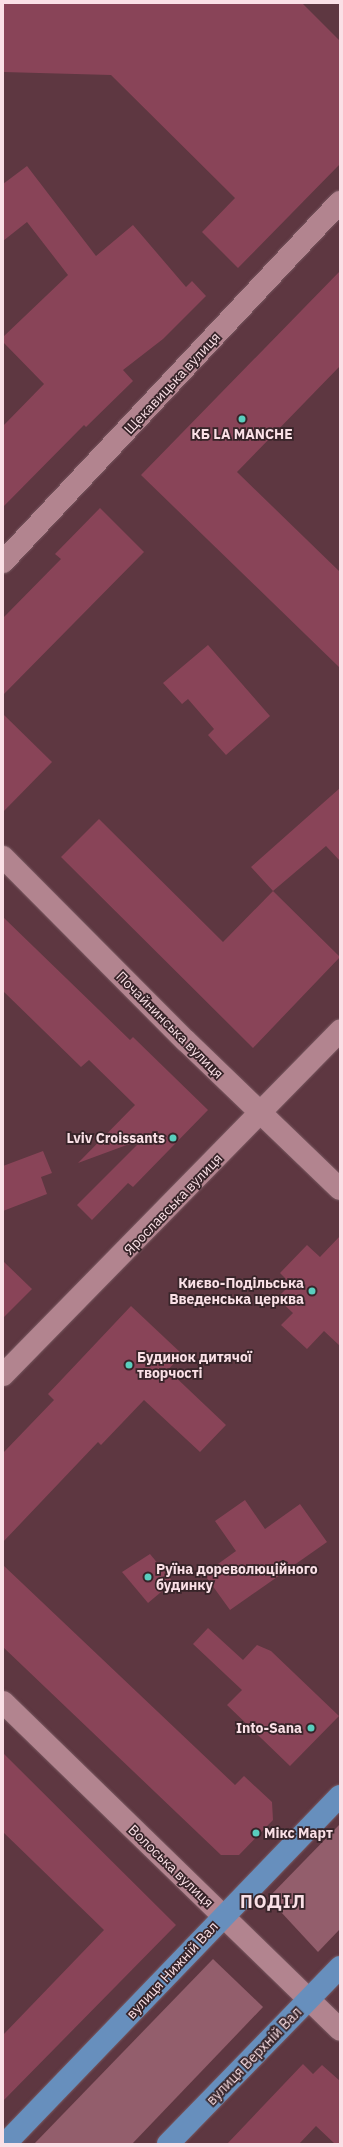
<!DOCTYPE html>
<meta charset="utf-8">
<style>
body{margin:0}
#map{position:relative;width:343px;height:2147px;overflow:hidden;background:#5e3741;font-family:"IBM Plex Sans",sans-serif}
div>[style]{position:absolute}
.green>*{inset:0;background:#935e6c}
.building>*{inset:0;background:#894458}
.roads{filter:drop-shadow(0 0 1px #785860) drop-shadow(0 0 1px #785860)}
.minor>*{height:22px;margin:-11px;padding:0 11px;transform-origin:11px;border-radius:11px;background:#b2848f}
.major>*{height:22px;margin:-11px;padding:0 11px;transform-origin:11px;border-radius:11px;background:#678fbd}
.dots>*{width:11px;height:11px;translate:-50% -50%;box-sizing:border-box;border:2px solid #372429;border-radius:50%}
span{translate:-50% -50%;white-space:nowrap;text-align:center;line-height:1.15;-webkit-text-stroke:3.5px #372429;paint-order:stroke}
.street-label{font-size:14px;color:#fae0e6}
.poi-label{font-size:14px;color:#fae0e6;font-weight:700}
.right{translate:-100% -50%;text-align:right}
.left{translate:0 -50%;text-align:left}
.district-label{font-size:18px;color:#fae0e6;font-weight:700;letter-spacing:1px}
.frame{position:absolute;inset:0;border:4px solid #fae0e6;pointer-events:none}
</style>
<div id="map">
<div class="green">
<i style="clip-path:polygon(340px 1824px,340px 1929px,318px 1952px,268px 1898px)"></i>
<i style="clip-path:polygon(213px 1959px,263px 2007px,132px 2144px,34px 2144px)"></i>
</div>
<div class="building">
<i style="clip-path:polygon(3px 3px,302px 3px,340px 41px,340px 164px,238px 268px,202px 232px,235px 198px,111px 75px,3px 72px)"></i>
<i style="clip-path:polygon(27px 166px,96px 256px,133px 225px,186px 287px,192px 281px,206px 296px,163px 339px,123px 370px,133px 381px,86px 427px,84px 425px,3px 507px,3px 426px,44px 384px,3px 342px,3px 337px,68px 275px,27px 222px,3px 241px,3px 184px)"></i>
<i style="clip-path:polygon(340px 271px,340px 366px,237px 472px,340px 572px,340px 668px,141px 475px)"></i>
<i style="clip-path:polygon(100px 508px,144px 552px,3px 695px,3px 618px,61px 559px,55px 554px)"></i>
<i style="clip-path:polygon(208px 645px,270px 716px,226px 755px,208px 735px,214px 729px,188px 699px,182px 704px,163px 683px)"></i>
<i style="clip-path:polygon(3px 714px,52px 762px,3px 812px)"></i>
<i style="clip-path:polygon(340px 788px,340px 861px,326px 846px,273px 891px,251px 867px)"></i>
<i style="clip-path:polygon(99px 819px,223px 942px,273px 891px,340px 957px,253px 1048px,61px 857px)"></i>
<i style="clip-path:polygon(3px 917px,130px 1040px,133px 1037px,208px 1110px,133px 1187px,128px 1183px,92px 1220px,77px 1205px,143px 1139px,78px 1163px,135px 1105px,89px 1060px,81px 1067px,3px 991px)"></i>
<i style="clip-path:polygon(43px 1151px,52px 1173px,41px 1177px,47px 1194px,3px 1211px,3px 1166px)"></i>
<i style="clip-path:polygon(340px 1236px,340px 1346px,324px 1331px,307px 1349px,281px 1325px,293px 1313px,277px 1298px,291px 1284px,280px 1273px,307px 1245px,320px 1257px)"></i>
<i style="clip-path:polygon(3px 1261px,32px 1289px,3px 1318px)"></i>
<i style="clip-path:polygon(131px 1306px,182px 1354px,168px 1370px,226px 1425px,200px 1452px,144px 1400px,101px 1445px,98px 1442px,3px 1542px,3px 1453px,54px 1400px,48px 1394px)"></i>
<i style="clip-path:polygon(245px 1500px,265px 1529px,300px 1504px,327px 1542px,230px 1610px,204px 1574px,236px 1551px,215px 1521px)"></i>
<i style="clip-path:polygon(150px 1554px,173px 1582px,148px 1603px,122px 1572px)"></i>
<i style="clip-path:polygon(3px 1565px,235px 1785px,244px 1776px,272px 1802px,273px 1820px,239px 1855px,221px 1855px,3px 1647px)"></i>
<i style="clip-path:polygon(208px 1628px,243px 1660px,257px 1645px,271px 1651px,339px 1716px,290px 1766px,227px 1705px,242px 1690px,193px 1644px)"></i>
<i style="clip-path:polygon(3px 1753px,176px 1925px,3px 2101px,3px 2035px,104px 1930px,3px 1832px)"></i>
<i style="clip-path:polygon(303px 2064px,313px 2074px,322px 2065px,340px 2081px,340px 2144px,335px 2144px,316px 2126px,299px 2144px,227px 2144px)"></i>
</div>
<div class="roads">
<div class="minor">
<i style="left:3px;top:562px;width:493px;rotate:-46.9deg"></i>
<i style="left:3px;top:857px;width:258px;rotate:45.2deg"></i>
<i style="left:185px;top:1040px;width:215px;rotate:43.9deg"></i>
<i style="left:3px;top:1375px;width:482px;rotate:-45.6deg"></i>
<i style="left:3px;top:1702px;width:470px;rotate:44.2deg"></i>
</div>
<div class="major">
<i style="left:5px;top:2144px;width:483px;rotate:-46.1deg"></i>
<i style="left:168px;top:2144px;width:247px;rotate:-45.8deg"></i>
</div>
</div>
<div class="dots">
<i style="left:242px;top:419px;background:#59cebe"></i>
<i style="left:173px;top:1138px;background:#59cebe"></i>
<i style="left:312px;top:1291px;background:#59cebe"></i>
<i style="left:129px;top:1365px;background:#59cebe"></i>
<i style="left:148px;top:1577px;background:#59cebe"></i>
<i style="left:311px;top:1728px;background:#59cebe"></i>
<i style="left:256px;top:1833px;background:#59cebe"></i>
</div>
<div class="street-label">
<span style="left:172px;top:383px;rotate:-47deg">Щекавицька вулиця</span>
<span style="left:170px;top:1025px;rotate:45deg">Почайнинська вулиця</span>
<span style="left:173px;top:1204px;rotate:-46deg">Ярославська вулиця</span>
<span style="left:171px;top:1866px;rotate:44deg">Волоська вулиця</span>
<span style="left:172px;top:1970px;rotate:-47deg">вулиця Нижній Вал</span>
<span style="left:254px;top:2056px;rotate:-46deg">вулиця Верхній Вал</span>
</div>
<div class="poi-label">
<span style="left:242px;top:434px">КБ LA MANCHE</span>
<span class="right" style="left:165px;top:1138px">Lviv Croissants</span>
<span class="right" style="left:304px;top:1291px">Києво-Подільська<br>Введенська церква</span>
<span class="left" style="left:137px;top:1365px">Будинок дитячої<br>творчості</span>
<span class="left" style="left:156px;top:1577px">Руїна дореволюційного<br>будинку</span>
<span class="right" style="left:302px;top:1728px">Into-Sana</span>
<span class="left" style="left:264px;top:1833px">Мікс Март</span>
</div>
<div class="district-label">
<span style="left:273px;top:1902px">ПОДІЛ</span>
</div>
<div class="frame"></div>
</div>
